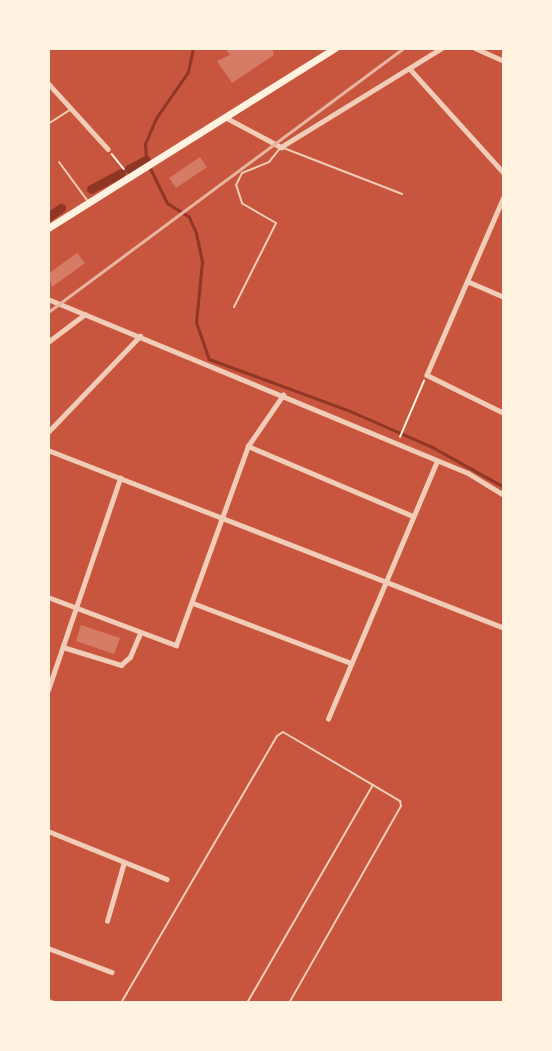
<!DOCTYPE html>
<style>
body{margin:0}
#map{position:relative;width:552px;height:1051px;overflow:hidden;background:#c8553d;font-family:"DejaVu Sans",sans-serif}
div>[style]{position:absolute}
.stream>*{height:3px;margin:-1.5px;padding:0 1.5px;transform-origin:1.5px;border-radius:1.5px;background:#8f3625}
.canal>*{height:9px;margin:-4.5px;padding:0 4.5px;transform-origin:4.5px;border-radius:4.5px;background:#8f3625}
.building>*{inset:0;background:#d67c66}
.path>*{height:1.5px;margin:-0.75px;padding:0 0.75px;transform-origin:0.75px;border-radius:0.75px;background:#fff3e0}
.service>*{height:2px;margin:-1px;padding:0 1px;transform-origin:1px;border-radius:1px;background:#f1ccb7}
.minor>*{height:4.5px;margin:-2.25px;padding:0 2.25px;transform-origin:2.25px;border-radius:2.25px;background:#f1ccb7}
.primary>*{height:7px;margin:-3.5px;padding:0 3.5px;transform-origin:3.5px;border-radius:3.5px;background:#fff3e0}
.rail>*{height:3px;margin:-1.5px;padding:0 1.5px;transform-origin:1.5px;border-radius:1.5px;background:#e9b49f}
span{translate:-50% -50%;white-space:nowrap;text-align:center;line-height:1.15;-webkit-text-stroke:4.5px #fff3e0;paint-order:stroke}
.frame{position:absolute;inset:0;border:50px solid #fff3e0;pointer-events:none}
</style>
<div id="map">
<div class="stream">
<i style="left:193px;top:48px;width:25px;rotate:102deg"></i>
<i style="left:188px;top:72px;width:56px;rotate:124.8deg"></i>
<i style="left:156px;top:118px;width:28px;rotate:113deg"></i>
<i style="left:145px;top:144px;width:16px;rotate:86deg"></i>
<i style="left:146px;top:160px;width:48px;rotate:64deg"></i>
<i style="left:167px;top:203px;width:26px;rotate:32deg"></i>
<i style="left:189px;top:217px;width:17px;rotate:66deg"></i>
<i style="left:196px;top:233px;width:30px;rotate:78deg"></i>
<i style="left:202px;top:262px;width:60px;rotate:95.7deg"></i>
<i style="left:196px;top:322px;width:39px;rotate:71deg"></i>
<i style="left:209px;top:359px;width:150px;rotate:20.2deg"></i>
<i style="left:350px;top:411px;width:90px;rotate:23.7deg"></i>
<i style="left:432px;top:447px;width:82px;rotate:29.1deg"></i>
</div>
<div class="canal">
<i style="left:129px;top:169px;width:19px;rotate:-28deg"></i>
<i style="left:91px;top:189px;width:34px;rotate:-28deg"></i>
<i style="left:48px;top:217px;width:16px;rotate:-35deg"></i>
</div>
<div class="building">
<i style="clip-path:polygon(225px 48px,272px 48px,274px 55px,232px 83px,217px 61px,230px 55px)"></i>
<i style="clip-path:polygon(200px 157px,207px 167px,176px 188px,169px 178px)"></i>
<i style="clip-path:polygon(77px 253px,85px 263px,52px 287px,48px 274px)"></i>
<i style="clip-path:polygon(81px 625px,120px 638px,114px 654px,76px 641px)"></i>
</div>
<div class="path">
<i style="left:112px;top:154px;width:19px;rotate:51deg"></i>
<i style="left:400px;top:437px;width:61px;rotate:-66.8deg"></i>
</div>
<div class="service">
<i style="left:48px;top:124px;width:27px;rotate:-33deg"></i>
<i style="left:59px;top:162px;width:47px;rotate:53.6deg"></i>
<i style="left:234px;top:307px;width:94px;rotate:-63.4deg"></i>
<i style="left:276px;top:223px;width:39px;rotate:-150deg"></i>
<i style="left:242px;top:203px;width:19px;rotate:-108deg"></i>
<i style="left:236px;top:185px;width:13px;rotate:-63deg"></i>
<i style="left:242px;top:173px;width:29px;rotate:-22deg"></i>
<i style="left:269px;top:162px;width:19px;rotate:-51deg"></i>
<i style="left:281px;top:147px;width:130px;rotate:21.2deg"></i>
<i style="left:121px;top:1003px;width:309px;rotate:-59.7deg"></i>
<i style="left:277px;top:736px;width:7px;rotate:-34deg"></i>
<i style="left:283px;top:732px;width:136px;rotate:30.5deg"></i>
<i style="left:400px;top:801px;width:5px;rotate:79deg"></i>
<i style="left:401px;top:806px;width:227px;rotate:119.6deg"></i>
<i style="left:247px;top:1003px;width:252px;rotate:-60deg"></i>
</div>
<div class="minor">
<i style="left:475px;top:48px;width:32px;rotate:24deg"></i>
<i style="left:410px;top:69px;width:140px;rotate:47.9deg"></i>
<i style="left:48px;top:83px;width:89px;rotate:47.7deg"></i>
<i style="left:225px;top:117px;width:64px;rotate:28.2deg"></i>
<i style="left:281px;top:147px;width:189px;rotate:-31.6deg"></i>
<i style="left:504px;top:197px;width:194px;rotate:113.4deg"></i>
<i style="left:427px;top:375px;width:86px;rotate:26.3deg"></i>
<i style="left:467px;top:281px;width:40px;rotate:23.4deg"></i>
<i style="left:48px;top:299px;width:455px;rotate:22.5deg"></i>
<i style="left:468px;top:473px;width:42px;rotate:31.4deg"></i>
<i style="left:48px;top:342px;width:46px;rotate:-37.1deg"></i>
<i style="left:48px;top:432px;width:133px;rotate:-46.2deg"></i>
<i style="left:248px;top:446px;width:179px;rotate:23deg"></i>
<i style="left:48px;top:450px;width:490px;rotate:21.3deg"></i>
<i style="left:48px;top:597px;width:137px;rotate:20.6deg"></i>
<i style="left:176px;top:645px;width:212px;rotate:-70.1deg"></i>
<i style="left:248px;top:446px;width:62px;rotate:-55.5deg"></i>
<i style="left:193px;top:603px;width:169px;rotate:20.8deg"></i>
<i style="left:63px;top:647px;width:61px;rotate:17.2deg"></i>
<i style="left:121px;top:665px;width:12px;rotate:-42deg"></i>
<i style="left:130px;top:657px;width:26px;rotate:-67deg"></i>
<i style="left:48px;top:690px;width:224px;rotate:-71.2deg"></i>
<i style="left:328px;top:719px;width:280px;rotate:-67.1deg"></i>
<i style="left:48px;top:831px;width:128px;rotate:22deg"></i>
<i style="left:107px;top:921px;width:61px;rotate:-73.9deg"></i>
<i style="left:48px;top:948px;width:68px;rotate:20.6deg"></i>
<i style="left:48px;top:1001px;width:6px;rotate:18deg"></i>
</div>
<div class="primary">
<i style="left:48px;top:228px;width:339px;rotate:-32.1deg"></i>
</div>
<div class="rail">
<i style="left:48px;top:312px;width:442px;rotate:-36.6deg"></i>
</div>
<div class="frame"></div>
</div>
